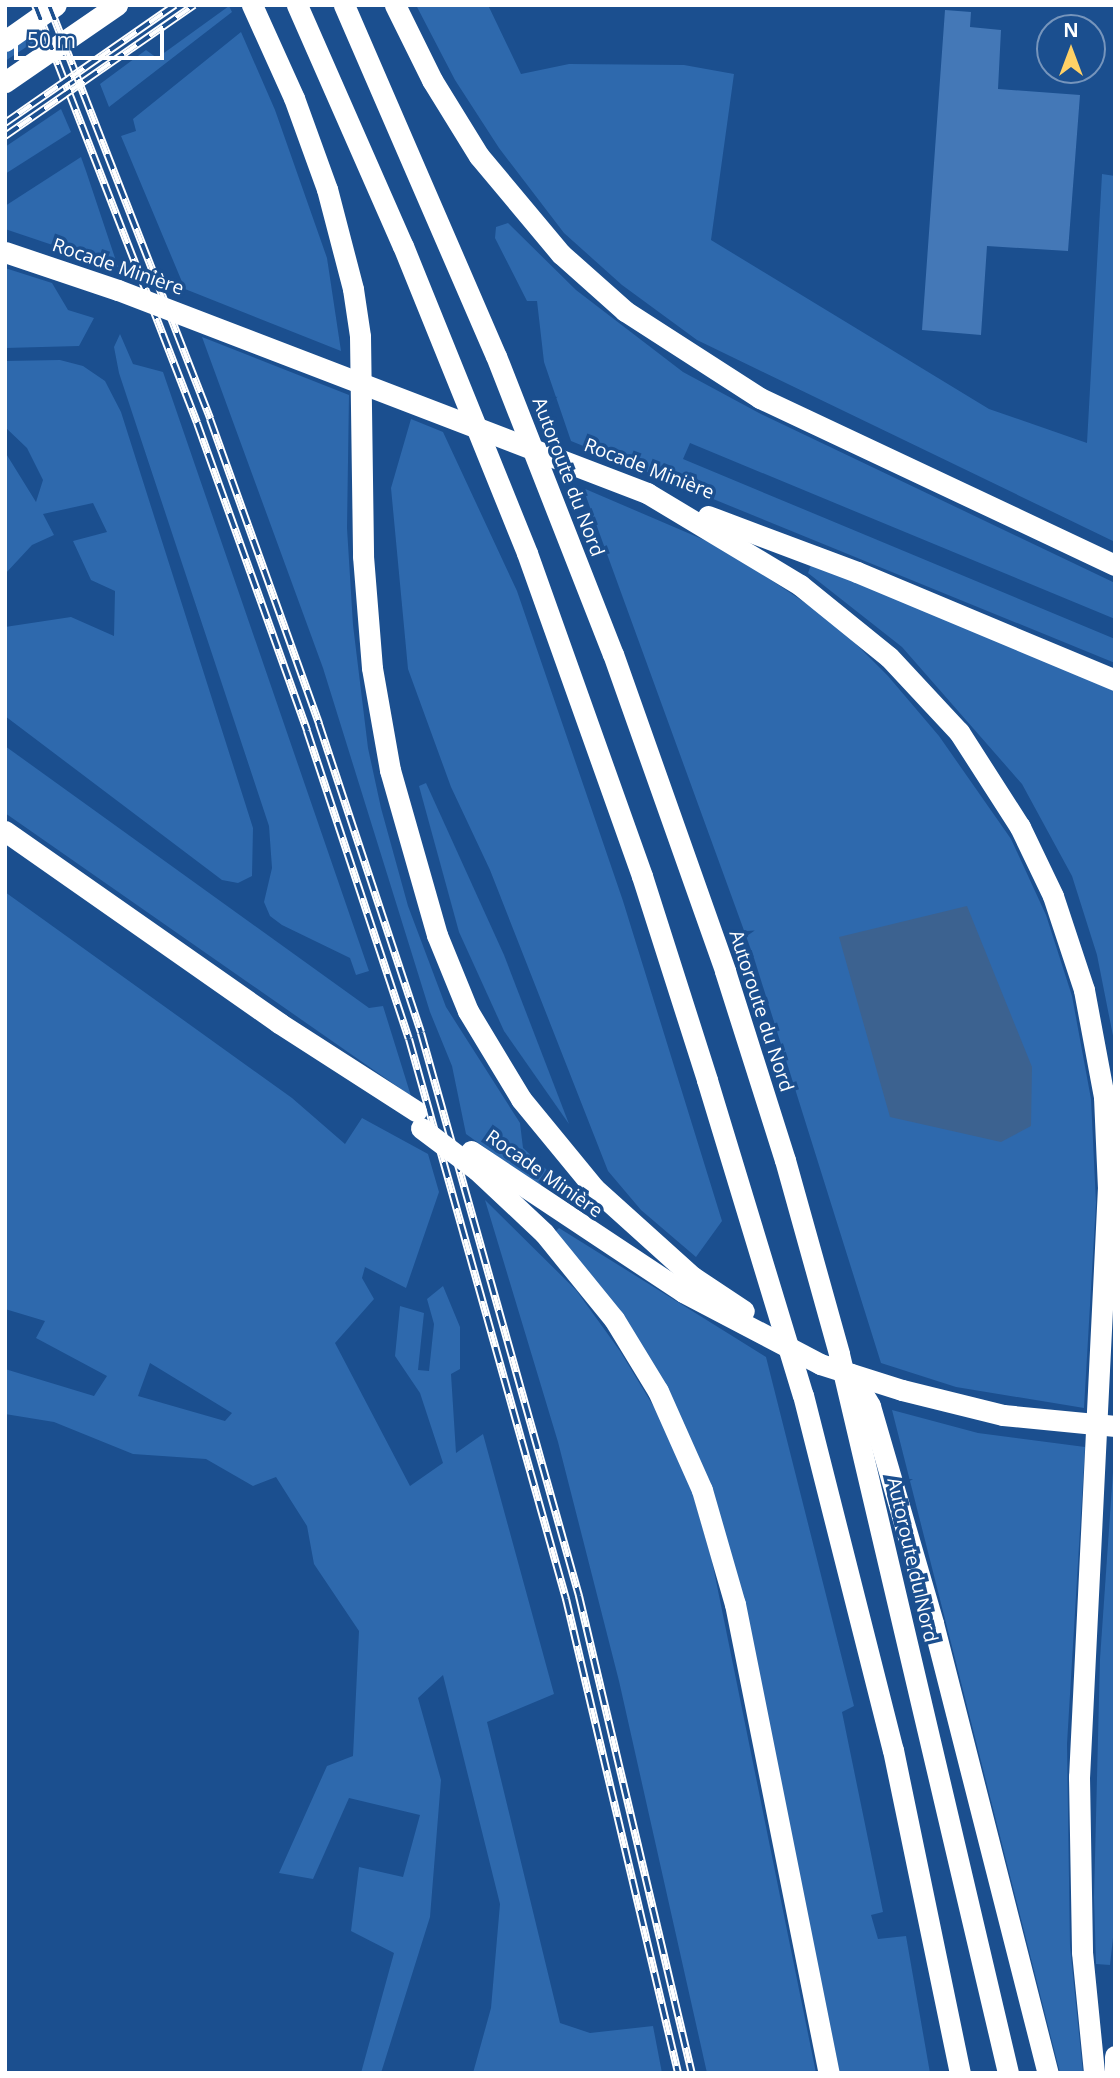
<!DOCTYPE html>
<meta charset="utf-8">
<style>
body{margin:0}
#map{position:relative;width:1120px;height:2078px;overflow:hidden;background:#1b4f8f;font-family:"Open Sans",sans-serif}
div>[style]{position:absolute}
.green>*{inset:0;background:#2e69ad}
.water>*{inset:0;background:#3c6290}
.building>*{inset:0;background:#4478b7}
.motorway>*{height:21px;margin:-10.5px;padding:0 10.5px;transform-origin:10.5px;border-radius:10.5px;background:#fff}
.rail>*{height:8px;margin-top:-4px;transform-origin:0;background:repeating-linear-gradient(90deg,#1b4f8f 0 16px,#fff 0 32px);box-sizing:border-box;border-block:2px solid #fff}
.motorway-bridge>*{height:21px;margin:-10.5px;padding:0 10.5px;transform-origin:10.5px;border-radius:10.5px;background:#fff}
span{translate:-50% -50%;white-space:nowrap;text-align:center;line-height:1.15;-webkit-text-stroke:7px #1b4f8f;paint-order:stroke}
.street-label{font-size:19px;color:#fff}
.frame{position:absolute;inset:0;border:7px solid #fff;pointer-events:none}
.north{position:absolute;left:1036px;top:14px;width:70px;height:70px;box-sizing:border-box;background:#1b4f8f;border:2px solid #7695bc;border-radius:50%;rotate:0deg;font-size:19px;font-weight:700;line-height:28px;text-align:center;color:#fff}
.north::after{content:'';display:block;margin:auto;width:24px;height:32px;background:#ffd166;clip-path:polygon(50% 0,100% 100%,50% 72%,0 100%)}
.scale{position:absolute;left:14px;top:28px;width:150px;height:32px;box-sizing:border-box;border:4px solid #fff;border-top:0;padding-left:9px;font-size:21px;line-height:24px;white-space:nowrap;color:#fff;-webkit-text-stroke:5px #1b4f8f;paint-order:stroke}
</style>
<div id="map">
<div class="green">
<i style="clip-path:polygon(416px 5px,488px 5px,521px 74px,569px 64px,684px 65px,734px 74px,711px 240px,989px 409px,1087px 443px,1102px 174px,1115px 176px,1115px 542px,697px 340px,622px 285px,564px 233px,499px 148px,455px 80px)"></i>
<i style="clip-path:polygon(229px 6px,232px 12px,109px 107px,100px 84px,146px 50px,157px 58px)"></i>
<i style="clip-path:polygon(30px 32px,34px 42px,5px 61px,5px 50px)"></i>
<i style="clip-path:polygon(241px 32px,275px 110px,327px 258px,341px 351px,185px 289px,121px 136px,136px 131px,133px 119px)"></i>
<i style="clip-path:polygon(61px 109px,71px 132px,5px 174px,5px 147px)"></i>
<i style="clip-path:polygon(81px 157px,86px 171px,118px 267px,5px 229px,5px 206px)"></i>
<i style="clip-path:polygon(508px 223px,576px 290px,683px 372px,759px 413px,1115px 583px,1115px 619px,690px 443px,683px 459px,1115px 639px,1115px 663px,571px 441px,544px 362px,537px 301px,527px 301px,495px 238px,496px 227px)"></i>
<i style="clip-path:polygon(5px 268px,52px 283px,68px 310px,94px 318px,79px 346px,5px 348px)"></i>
<i style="clip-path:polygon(120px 334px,133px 364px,163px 372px,369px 971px,356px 975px,350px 958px,282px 925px,270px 916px,264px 902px,272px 868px,269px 826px,119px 373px,114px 347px)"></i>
<i style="clip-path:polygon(202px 337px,349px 395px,347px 528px,353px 625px,368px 748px,381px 808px,408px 906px,446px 1007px,520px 1123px,523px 1148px,547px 1170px,540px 1187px,466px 1134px,452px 1066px,430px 1012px,323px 668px)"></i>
<i style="clip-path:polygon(60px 360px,83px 366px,105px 381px,121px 412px,253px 828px,252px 876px,238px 883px,222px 880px,5px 716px,5px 627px,71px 617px,114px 636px,115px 591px,91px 580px,73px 541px,107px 532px,93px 503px,43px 514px,54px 535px,32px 545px,5px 574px,5px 452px,36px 502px,43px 480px,27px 448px,5px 427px,5px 361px)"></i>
<i style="clip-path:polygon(411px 419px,443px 432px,517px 591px,623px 901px,722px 1221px,696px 1257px,641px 1210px,608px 1171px,490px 870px,451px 787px,408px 669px,391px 488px)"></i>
<i style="clip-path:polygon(583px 488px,723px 548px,834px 622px,888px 676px,939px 736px,1011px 839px,1046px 915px,1072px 996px,1091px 1099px,1096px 1203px,1084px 1408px,956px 1387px,881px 1363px,754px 958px)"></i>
<i style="clip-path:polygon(812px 562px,1115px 691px,1115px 1046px,1097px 955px,1072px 876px,1022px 784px,902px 647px,808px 573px)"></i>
<i style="clip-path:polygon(5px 746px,369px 1008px,383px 1006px,411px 1096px,5px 813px)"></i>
<i style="clip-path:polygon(426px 783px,504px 955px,569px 1124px,504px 1031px,459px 932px,419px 786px)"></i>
<i style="clip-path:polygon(evenodd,5px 892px,292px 1098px,345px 1144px,362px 1118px,428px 1154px,439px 1192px,406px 1288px,365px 1267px,362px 1278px,374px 1299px,335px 1343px,410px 1486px,443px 1463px,420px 1393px,395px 1356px,400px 1306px,424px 1313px,418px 1370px,429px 1371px,434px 1324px,427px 1299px,443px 1286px,460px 1327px,460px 1369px,451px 1374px,456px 1453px,483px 1434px,554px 1694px,487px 1722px,560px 2023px,590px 2033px,653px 2026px,662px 2073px,473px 2073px,491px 2008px,500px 1904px,443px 1675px,418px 1698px,441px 1780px,430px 1917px,381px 2073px,361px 2073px,394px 1953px,351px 1931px,359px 1867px,403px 1877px,420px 1815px,349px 1798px,313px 1879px,279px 1873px,327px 1766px,353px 1756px,359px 1631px,314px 1564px,307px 1526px,276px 1477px,253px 1486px,206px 1459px,133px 1454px,54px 1422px,5px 1414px,5px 1369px,94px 1396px,107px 1376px,36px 1338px,45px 1321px,5px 1309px,5px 892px,150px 1363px,232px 1413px,225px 1421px,138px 1396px,150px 1363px)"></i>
<i style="clip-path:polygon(485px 1200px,576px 1290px,620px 1351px,663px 1422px,692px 1491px,712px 1561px,816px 2073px,707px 2073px,619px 1681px,558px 1442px)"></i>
<i style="clip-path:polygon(559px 1228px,766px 1357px,854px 1706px,842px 1712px,883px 1912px,871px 1915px,878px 1939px,906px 1936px,930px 2073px,838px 2073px,787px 1821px,664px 1383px,631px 1327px,554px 1233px)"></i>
<i style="clip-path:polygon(892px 1410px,978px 1433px,1085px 1447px,1067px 1744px,1070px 1946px,1083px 2073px,1060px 2073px)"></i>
<i style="clip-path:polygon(1115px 1443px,1115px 1920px,1110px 1965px,1096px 1964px,1094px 1897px,1100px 1659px)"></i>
</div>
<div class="water">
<i style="clip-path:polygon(967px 906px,1032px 1067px,1031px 1126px,1001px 1142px,890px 1117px,839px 937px)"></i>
</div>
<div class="building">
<i style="clip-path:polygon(945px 10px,971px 12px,970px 27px,1001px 30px,998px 89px,1080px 95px,1068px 251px,987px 246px,981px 335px,922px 330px)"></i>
</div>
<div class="motorway">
<i style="left:252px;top:5px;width:102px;rotate:65.7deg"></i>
<i style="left:294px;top:98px;width:97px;rotate:70.1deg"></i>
<i style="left:327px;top:189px;width:103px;rotate:75.4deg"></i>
<i style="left:353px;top:289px;width:48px;rotate:81.5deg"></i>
<i style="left:360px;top:336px;width:220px;rotate:89.2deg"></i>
<i style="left:363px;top:556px;width:112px;rotate:85.4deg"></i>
<i style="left:372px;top:668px;width:104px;rotate:80deg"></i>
<i style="left:390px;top:770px;width:172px;rotate:74.1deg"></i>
<i style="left:437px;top:935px;width:82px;rotate:67.8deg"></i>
<i style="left:468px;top:1011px;width:103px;rotate:58.9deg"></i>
<i style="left:521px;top:1099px;width:115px;rotate:50.6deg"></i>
<i style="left:594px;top:1188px;width:133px;rotate:42deg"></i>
<i style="left:297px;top:5px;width:263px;rotate:66.3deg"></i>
<i style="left:403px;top:246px;width:331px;rotate:68deg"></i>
<i style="left:527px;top:553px;width:343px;rotate:70.4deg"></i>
<i style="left:642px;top:876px;width:214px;rotate:72.3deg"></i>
<i style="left:707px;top:1080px;width:329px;rotate:73.1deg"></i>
<i style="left:803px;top:1395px;width:366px;rotate:75.8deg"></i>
<i style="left:893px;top:1750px;width:330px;rotate:78.3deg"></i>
<i style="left:344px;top:5px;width:382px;rotate:66.6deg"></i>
<i style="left:496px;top:356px;width:320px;rotate:68.6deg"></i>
<i style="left:613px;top:654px;width:336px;rotate:70.5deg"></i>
<i style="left:725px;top:971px;width:198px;rotate:72.4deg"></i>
<i style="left:785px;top:1160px;width:201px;rotate:74.4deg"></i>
<i style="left:839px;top:1354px;width:739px;rotate:76.77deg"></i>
<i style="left:395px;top:5px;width:84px;rotate:63.7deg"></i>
<i style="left:432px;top:80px;width:89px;rotate:58.3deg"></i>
<i style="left:479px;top:156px;width:128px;rotate:50.1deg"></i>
<i style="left:561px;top:254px;width:86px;rotate:41.7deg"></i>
<i style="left:625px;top:311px;width:161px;rotate:32.8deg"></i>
<i style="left:760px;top:398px;width:392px;rotate:25.2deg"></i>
<i style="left:5px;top:41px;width:62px;rotate:-35.2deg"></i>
<i style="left:5px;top:82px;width:136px;rotate:-34.5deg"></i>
<i style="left:647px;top:493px;width:179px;rotate:31deg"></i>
<i style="left:800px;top:585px;width:114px;rotate:39deg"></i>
<i style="left:889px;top:657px;width:103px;rotate:47deg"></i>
<i style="left:959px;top:732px;width:113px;rotate:57.3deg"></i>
<i style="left:1020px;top:827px;width:76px;rotate:64.4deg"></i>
<i style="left:1053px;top:896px;width:99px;rotate:71.7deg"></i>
<i style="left:1084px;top:990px;width:109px;rotate:79.4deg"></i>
<i style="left:1104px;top:1097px;width:90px;rotate:87.5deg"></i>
<i style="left:1108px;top:1187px;width:591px;rotate:92.81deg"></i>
<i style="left:1079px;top:1777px;width:175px;rotate:89deg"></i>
<i style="left:1082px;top:1952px;width:122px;rotate:84.3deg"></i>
<i style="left:708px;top:516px;width:159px;rotate:20.6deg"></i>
<i style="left:857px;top:572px;width:280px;rotate:22.7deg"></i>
<i style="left:5px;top:831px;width:335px;rotate:35deg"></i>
<i style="left:279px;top:1023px;width:163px;rotate:32.7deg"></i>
<i style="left:471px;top:1151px;width:255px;rotate:33.6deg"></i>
<i style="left:477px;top:1170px;width:92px;rotate:43.2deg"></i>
<i style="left:544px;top:1233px;width:111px;rotate:50.9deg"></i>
<i style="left:614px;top:1319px;width:84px;rotate:58.6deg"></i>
<i style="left:658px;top:1391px;width:108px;rotate:66deg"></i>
<i style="left:702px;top:1490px;width:119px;rotate:73.9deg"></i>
<i style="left:735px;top:1604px;width:478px;rotate:78.7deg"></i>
<i style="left:851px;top:1374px;width:37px;rotate:59deg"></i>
<i style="left:870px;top:1406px;width:226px;rotate:73.8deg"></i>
<i style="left:933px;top:1623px;width:464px;rotate:75.7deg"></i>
<i style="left:1115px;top:2056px;width:15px;rotate:90deg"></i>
</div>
<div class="rail">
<i style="left:35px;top:5px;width:448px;rotate:68.8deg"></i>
<i style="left:197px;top:423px;width:327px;rotate:70.3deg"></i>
<i style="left:307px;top:731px;width:324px;rotate:71.7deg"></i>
<i style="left:409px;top:1039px;width:582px;rotate:74.34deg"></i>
<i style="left:566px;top:1599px;width:487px;rotate:76.7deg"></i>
<i style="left:49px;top:5px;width:444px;rotate:68.7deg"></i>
<i style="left:210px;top:419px;width:324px;rotate:70.3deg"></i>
<i style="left:319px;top:724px;width:325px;rotate:71.7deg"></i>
<i style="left:421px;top:1033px;width:585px;rotate:74.32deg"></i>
<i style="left:579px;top:1596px;width:490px;rotate:76.7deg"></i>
<i style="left:5px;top:123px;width:207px;rotate:-34.8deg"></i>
<i style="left:5px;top:136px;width:230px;rotate:-34.7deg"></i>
</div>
<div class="motorway-bridge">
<i style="left:5px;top:252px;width:119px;rotate:18.6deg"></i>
<i style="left:118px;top:290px;width:567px;rotate:20.99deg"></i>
<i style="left:421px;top:1128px;width:70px;rotate:36.9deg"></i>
<i style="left:693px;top:1277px;width:61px;rotate:33.7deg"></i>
<i style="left:683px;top:1292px;width:155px;rotate:27.7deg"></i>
<i style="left:820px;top:1364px;width:86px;rotate:17.6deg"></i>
<i style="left:902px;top:1390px;width:104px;rotate:13.9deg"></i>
<i style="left:1003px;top:1415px;width:113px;rotate:5.6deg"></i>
</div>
<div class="street-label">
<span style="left:118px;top:267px;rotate:19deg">Rocade Minière</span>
<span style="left:649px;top:469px;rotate:21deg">Rocade Minière</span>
<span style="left:568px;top:477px;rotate:69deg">Autoroute du Nord</span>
<span style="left:761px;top:1011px;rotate:72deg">Autoroute du Nord</span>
<span style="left:544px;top:1174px;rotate:35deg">Rocade Minière</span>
<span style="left:912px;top:1560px;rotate:77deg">Autoroute du Nord</span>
</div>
<div class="frame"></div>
<div class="north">N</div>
<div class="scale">50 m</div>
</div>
